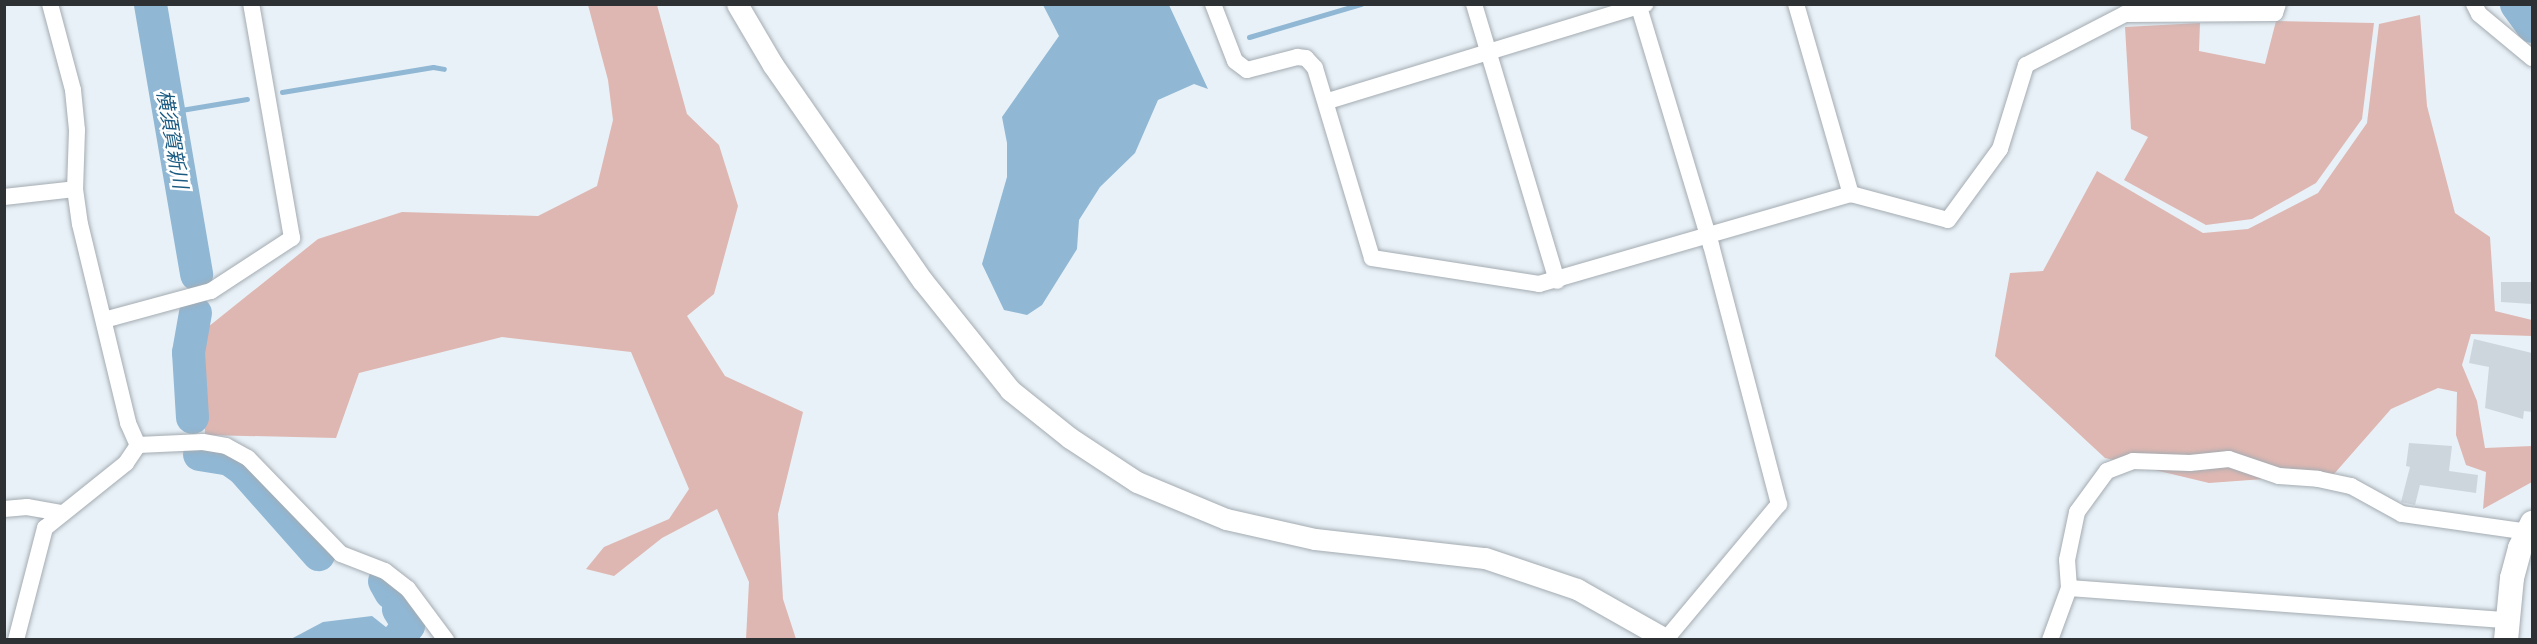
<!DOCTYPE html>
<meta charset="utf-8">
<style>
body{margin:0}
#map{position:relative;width:2537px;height:644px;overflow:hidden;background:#e8f1f7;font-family:Quicksand,"Noto Sans JP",sans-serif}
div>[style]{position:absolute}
.green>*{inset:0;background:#deb7b2}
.water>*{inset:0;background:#90b7d4}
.stream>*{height:5px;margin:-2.5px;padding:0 2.5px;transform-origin:2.5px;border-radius:2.5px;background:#90b7d4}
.river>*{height:33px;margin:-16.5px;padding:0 16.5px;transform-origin:16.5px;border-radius:16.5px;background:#90b7d4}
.building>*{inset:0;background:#ced6dd}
.roads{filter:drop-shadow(0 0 2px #a4acb2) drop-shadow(0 0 2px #a4acb2)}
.minor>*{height:16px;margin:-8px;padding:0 8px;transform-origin:8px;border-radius:8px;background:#fff}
.tertiary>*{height:21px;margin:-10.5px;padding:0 10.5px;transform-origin:10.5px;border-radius:10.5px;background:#fff}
.secondary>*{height:24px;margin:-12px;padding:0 12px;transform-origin:12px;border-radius:12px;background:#fff}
span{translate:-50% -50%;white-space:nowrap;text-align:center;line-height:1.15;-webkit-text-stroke:5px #fff;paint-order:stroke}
.water-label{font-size:20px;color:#1b5b81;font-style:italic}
.frame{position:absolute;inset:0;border:6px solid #2d3133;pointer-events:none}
</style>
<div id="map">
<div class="green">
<i style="clip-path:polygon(588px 5px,657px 5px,687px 114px,719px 145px,738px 206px,714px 294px,687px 316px,725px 376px,803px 412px,778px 514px,783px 599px,796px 639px,746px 639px,749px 582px,717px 509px,662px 538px,614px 576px,586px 569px,604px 547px,669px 519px,689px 489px,631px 352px,502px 337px,359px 373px,336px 438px,205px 435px,203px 331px,318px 239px,402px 212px,538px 216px,597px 186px,613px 120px,608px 80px)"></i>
<i style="clip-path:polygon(2420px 15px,2427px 106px,2455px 213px,2490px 237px,2495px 311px,2532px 320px,2532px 336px,2471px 334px,2462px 365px,2477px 401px,2485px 448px,2532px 446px,2532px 482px,2483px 509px,2486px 472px,2466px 465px,2456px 435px,2457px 392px,2438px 388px,2391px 409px,2334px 474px,2209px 483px,2105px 458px,1995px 356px,2010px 273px,2043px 271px,2097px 171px,2203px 233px,2248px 229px,2318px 193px,2367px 123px,2379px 24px)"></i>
<i style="clip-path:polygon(2276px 21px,2374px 23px,2362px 119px,2316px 183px,2252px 219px,2206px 225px,2124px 180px,2148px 137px,2131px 129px,2125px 27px,2200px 23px,2199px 51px,2265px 64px)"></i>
</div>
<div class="water">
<i style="clip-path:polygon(1043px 5px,1169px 5px,1208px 89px,1194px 84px,1158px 100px,1135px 153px,1100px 187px,1079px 220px,1077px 249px,1042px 305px,1027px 315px,1004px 310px,982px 264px,1007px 177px,1007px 143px,1002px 117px,1059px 36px)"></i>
<i style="clip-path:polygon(372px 616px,401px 639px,291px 639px,323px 622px)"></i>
</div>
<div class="stream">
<i style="left:1249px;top:37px;width:117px;rotate:-16.4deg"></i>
<i style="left:282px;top:92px;width:153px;rotate:-9.4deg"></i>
<i style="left:433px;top:67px;width:11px;rotate:10deg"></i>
<i style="left:169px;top:112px;width:79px;rotate:-9.5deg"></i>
</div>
<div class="river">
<i style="left:150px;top:4px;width:274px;rotate:80.3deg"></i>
<i style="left:2516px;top:4px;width:27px;rotate:54deg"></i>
<i style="left:192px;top:417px;width:65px;rotate:-93.5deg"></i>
<i style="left:188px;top:352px;width:40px;rotate:-80deg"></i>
<i style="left:199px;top:454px;width:30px;rotate:9deg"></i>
<i style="left:229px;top:459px;width:16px;rotate:35deg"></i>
<i style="left:242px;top:468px;width:115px;rotate:48.5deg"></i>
<i style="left:384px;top:581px;width:13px;rotate:61deg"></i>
<i style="left:396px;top:640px;width:19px;rotate:-51deg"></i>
<i style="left:408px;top:625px;width:19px;rotate:-122deg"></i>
</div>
<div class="building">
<i style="clip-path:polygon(2501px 282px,2532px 282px,2532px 304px,2501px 302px)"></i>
<i style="clip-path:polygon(2474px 339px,2532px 353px,2532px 412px,2524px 411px,2523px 419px,2485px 408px,2489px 367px,2469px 363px)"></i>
<i style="clip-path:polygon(2409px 443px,2452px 446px,2449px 471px,2478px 475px,2476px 493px,2420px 485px,2415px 505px,2401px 502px,2410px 467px,2406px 466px)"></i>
</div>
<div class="roads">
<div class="minor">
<i style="left:50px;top:4px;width:89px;rotate:75deg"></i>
<i style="left:73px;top:90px;width:40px;rotate:84.3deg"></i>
<i style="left:77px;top:130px;width:59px;rotate:91.9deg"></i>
<i style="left:75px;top:189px;width:35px;rotate:82deg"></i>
<i style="left:80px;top:224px;width:205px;rotate:76.4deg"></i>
<i style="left:128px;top:423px;width:24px;rotate:66deg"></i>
<i style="left:1213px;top:4px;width:61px;rotate:68.9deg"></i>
<i style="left:1235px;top:61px;width:15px;rotate:37deg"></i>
<i style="left:1247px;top:70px;width:52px;rotate:-14.6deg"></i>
<i style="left:1297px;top:57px;width:9px;rotate:6deg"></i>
<i style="left:1306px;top:58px;width:13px;rotate:48deg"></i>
<i style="left:1315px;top:68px;width:198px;rotate:73.3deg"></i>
<i style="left:1372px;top:258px;width:169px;rotate:8.8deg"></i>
<i style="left:1539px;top:284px;width:325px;rotate:-16.1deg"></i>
<i style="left:1851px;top:194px;width:100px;rotate:15deg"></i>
<i style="left:1948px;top:220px;width:88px;rotate:-53.8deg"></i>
<i style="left:2000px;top:149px;width:88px;rotate:-72.8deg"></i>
<i style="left:2026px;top:65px;width:111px;rotate:-27.3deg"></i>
<i style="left:2125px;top:14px;width:150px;rotate:-0.4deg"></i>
<i style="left:2275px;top:13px;width:9px;rotate:-72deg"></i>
<i style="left:1474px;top:4px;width:289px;rotate:73.3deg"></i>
<i style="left:1796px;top:4px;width:198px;rotate:73.9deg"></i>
<i style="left:2474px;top:4px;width:11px;rotate:63deg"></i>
<i style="left:2479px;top:14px;width:69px;rotate:39.7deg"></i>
<i style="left:1639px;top:7px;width:249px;rotate:73.2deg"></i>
<i style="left:1711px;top:245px;width:268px;rotate:75.3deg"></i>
<i style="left:1779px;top:504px;width:176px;rotate:129.9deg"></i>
<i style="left:1328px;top:101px;width:332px;rotate:-17deg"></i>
<i style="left:4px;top:197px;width:71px;rotate:-6.4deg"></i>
<i style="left:104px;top:320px;width:111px;rotate:-15.2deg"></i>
<i style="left:211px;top:291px;width:97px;rotate:-33.2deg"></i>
<i style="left:292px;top:238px;width:238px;rotate:-99.9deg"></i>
<i style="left:138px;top:445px;width:65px;rotate:-2.6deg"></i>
<i style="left:203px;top:442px;width:23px;rotate:10deg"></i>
<i style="left:226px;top:446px;width:25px;rotate:29deg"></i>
<i style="left:248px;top:458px;width:134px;rotate:45.9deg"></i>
<i style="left:341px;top:554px;width:47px;rotate:21.1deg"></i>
<i style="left:385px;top:571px;width:29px;rotate:38deg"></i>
<i style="left:408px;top:589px;width:64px;rotate:53.3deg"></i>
<i style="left:4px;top:509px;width:23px;rotate:-5deg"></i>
<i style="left:27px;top:507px;width:34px;rotate:10deg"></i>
<i style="left:2069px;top:588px;width:28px;rotate:-94deg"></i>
<i style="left:2067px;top:560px;width:49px;rotate:-78.2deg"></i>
<i style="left:2077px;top:512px;width:51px;rotate:-53.8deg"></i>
<i style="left:2107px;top:471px;width:28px;rotate:-21deg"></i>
<i style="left:2133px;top:461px;width:57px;rotate:2deg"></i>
<i style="left:2190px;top:463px;width:39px;rotate:-6deg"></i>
<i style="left:2229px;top:459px;width:53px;rotate:18.8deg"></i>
<i style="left:2279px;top:476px;width:39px;rotate:4deg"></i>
<i style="left:2318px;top:479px;width:34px;rotate:12deg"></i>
<i style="left:2351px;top:486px;width:58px;rotate:28.8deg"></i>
<i style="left:2402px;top:514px;width:127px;rotate:8.1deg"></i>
<i style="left:16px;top:640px;width:116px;rotate:-75.5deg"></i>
<i style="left:45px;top:528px;width:104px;rotate:-38.7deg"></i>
<i style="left:126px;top:463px;width:22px;rotate:-56deg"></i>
<i style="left:2050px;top:640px;width:55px;rotate:-69.9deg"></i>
<i style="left:2069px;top:588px;width:439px;rotate:4.2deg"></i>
</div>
<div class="tertiary">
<i style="left:737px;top:4px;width:71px;rotate:59.5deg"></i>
<i style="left:773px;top:65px;width:262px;rotate:55.3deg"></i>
<i style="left:922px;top:280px;width:141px;rotate:51.3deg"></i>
<i style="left:1010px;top:390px;width:77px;rotate:38.7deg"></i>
<i style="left:1070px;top:438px;width:80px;rotate:33.3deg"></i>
<i style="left:1137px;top:482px;width:96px;rotate:22.6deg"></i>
<i style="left:1226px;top:519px;width:91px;rotate:12.7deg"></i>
<i style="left:1315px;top:539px;width:171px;rotate:6.4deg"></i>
<i style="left:1485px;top:558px;width:97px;rotate:18.6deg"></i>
<i style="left:1577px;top:589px;width:103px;rotate:29.5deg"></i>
</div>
<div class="secondary">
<i style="left:2506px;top:640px;width:62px;rotate:-84.5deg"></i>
<i style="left:2512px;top:578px;width:31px;rotate:-75deg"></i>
<i style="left:2520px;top:548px;width:28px;rotate:-64deg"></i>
</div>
</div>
<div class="water-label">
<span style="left:173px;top:139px;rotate:80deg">横須賀新川</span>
</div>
<div class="frame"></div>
</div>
